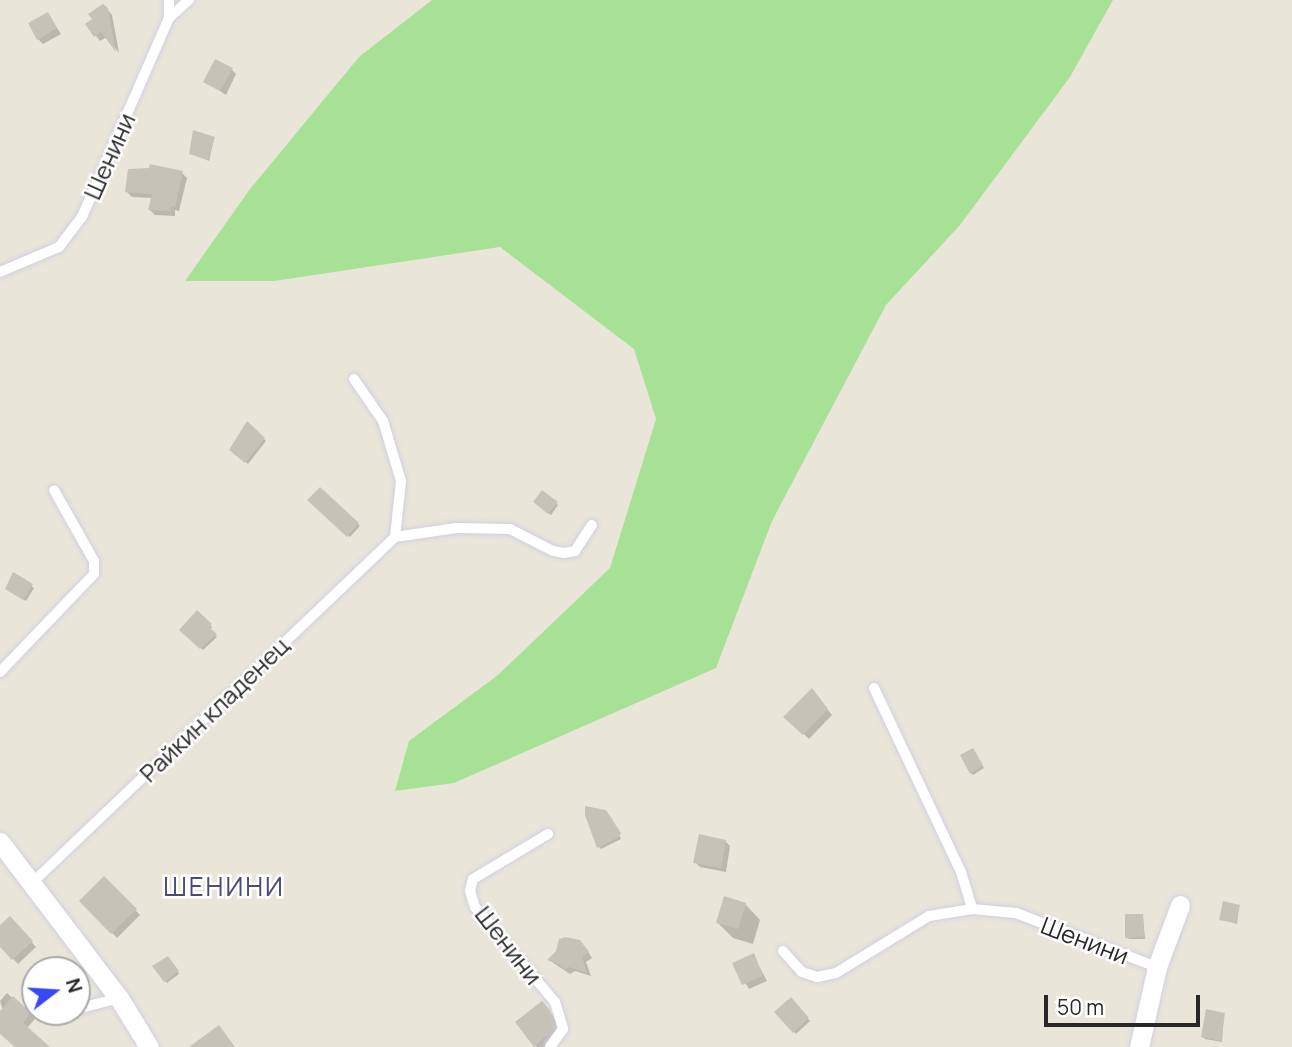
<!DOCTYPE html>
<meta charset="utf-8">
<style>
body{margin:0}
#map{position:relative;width:1292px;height:1047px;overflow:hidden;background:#eae5d9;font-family:Manrope,sans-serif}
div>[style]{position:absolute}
.green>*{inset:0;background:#a7e196}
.shadow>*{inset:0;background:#0003}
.building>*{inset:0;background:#c5c3b8}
.roads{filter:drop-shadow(0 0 2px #cfd0e1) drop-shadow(0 0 2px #cfd0e1)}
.service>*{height:10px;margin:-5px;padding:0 5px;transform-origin:5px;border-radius:5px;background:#fff}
.minor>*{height:19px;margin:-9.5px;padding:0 9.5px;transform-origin:9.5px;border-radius:9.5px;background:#fff}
span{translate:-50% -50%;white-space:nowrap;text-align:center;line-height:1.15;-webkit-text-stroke:5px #fff;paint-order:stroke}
.street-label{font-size:24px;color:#282828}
.neighbourhood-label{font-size:26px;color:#494c78;letter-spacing:2px}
.north{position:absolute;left:21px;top:956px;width:70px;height:70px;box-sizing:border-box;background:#fff;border:2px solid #a9a9a9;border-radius:50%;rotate:73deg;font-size:19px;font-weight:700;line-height:28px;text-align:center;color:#282828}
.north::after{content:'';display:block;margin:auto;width:24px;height:32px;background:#3948f7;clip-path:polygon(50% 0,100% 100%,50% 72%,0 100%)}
.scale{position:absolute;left:1044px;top:995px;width:156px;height:32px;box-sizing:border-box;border:4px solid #282828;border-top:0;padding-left:9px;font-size:21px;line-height:24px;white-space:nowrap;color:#282828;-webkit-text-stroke:5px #fff;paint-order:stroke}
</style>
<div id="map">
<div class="green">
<i style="clip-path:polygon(432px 0,1113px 0,1070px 77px,960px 225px,886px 305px,772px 521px,716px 668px,454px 783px,395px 791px,409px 741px,498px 675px,610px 568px,656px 419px,634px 349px,500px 247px,274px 281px,185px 281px,250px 189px,359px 57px)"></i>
</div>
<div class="shadow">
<i style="clip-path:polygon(107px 9px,112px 15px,119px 53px,107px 37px,100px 41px,87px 24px)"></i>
<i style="clip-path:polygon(48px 14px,61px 34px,43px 44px,38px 39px)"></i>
<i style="clip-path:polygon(231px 69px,236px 74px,226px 95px,206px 82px)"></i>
<i style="clip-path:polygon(214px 139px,209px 161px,191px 153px)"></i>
<i style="clip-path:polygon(182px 173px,187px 178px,179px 211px,175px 210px,175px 216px,155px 215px,150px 210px,153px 198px,132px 197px,127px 192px)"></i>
<i style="clip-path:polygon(248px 424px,266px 441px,248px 464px,232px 450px)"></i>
<i style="clip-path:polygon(320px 490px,360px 526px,350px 537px,310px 500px)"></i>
<i style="clip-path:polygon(542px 492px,558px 505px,551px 515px,535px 502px)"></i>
<i style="clip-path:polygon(14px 574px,34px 588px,26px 601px,9px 591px)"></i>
<i style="clip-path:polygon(197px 613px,212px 627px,210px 630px,217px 637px,203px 650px,182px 630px)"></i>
<i style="clip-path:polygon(816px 695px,832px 715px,809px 739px,786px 717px)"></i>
<i style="clip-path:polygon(975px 752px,984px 768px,973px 775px,971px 773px)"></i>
<i style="clip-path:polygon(612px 819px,621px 839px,601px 849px,599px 847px)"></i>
<i style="clip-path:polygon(725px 841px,730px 846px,726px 872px,700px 867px,695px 862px)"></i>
<i style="clip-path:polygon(104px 878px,140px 915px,117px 938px,81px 901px)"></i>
<i style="clip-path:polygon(745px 904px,760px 920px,753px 944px,733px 938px,718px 923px)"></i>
<i style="clip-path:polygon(1239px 907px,1237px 924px,1221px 919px)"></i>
<i style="clip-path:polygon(1143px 916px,1145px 939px,1129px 939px,1127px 937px)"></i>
<i style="clip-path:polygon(10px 918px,36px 947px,18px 964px,0 944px,0 927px)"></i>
<i style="clip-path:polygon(585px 947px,592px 958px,586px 962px,591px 976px,575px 971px,570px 974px,549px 960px,558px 952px)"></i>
<i style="clip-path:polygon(753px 955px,767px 981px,749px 989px,734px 964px)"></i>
<i style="clip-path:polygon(170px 960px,179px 974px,167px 983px,165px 981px)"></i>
<i style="clip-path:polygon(7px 993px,35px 1019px,27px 1028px,48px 1047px,16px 1047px,0 1032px,0 1014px,3px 1010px,0 1001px)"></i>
<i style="clip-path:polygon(791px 999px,810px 1021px,796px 1034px,777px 1012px)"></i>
<i style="clip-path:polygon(547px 1008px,554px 1017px,559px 1033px,544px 1047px,537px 1047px,517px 1023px)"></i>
<i style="clip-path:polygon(1224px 1014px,1222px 1042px,1205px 1039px,1203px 1037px)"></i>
</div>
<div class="building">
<i style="clip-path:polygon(103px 4px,108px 8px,116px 52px,101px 32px,94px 37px,85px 24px,92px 19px,88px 14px)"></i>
<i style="clip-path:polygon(48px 12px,57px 28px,37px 40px,28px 23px)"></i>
<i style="clip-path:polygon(215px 59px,233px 68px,220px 91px,203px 82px)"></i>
<i style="clip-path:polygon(193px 130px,215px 137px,208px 160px,189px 154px)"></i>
<i style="clip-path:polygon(150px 164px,183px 171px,175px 207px,171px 206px,170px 211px,148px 210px,152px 194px,125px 192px,128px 169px,149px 168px)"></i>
<i style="clip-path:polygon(247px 421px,265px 438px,245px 463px,229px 450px)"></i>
<i style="clip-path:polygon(320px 487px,359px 523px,347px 537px,307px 500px)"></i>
<i style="clip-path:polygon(542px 490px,558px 502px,548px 514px,533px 502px)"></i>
<i style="clip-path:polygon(13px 572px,33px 584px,23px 600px,5px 589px)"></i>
<i style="clip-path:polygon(197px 610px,212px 624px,209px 627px,217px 634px,200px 649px,179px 630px)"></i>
<i style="clip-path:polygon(812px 688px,828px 709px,803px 735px,783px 717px)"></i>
<i style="clip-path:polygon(973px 748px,983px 765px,970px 774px,960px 755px)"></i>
<i style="clip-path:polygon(585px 806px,606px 810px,621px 833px,619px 837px,597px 848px,585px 815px)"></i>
<i style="clip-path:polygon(699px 834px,726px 840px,721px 868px,693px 863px)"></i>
<i style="clip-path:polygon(104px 876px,137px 909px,111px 934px,79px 901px)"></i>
<i style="clip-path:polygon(724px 896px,746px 903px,738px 929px,716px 923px)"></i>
<i style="clip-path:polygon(1223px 901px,1240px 905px,1236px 923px,1219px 920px)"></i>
<i style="clip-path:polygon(1125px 914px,1143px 914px,1144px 937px,1125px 938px)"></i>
<i style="clip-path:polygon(10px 916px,33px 941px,12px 960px,0 947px,0 925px)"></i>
<i style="clip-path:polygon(565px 937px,580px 940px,589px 952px,582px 957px,587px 973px,569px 967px,564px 970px,559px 964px,547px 960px,556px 951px,559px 939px)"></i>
<i style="clip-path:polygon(754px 953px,763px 976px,742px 985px,732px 963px)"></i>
<i style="clip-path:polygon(168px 956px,179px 971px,164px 982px,152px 966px)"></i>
<i style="clip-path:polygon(13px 996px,31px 1013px,23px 1023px,50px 1047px,15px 1047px,0 1034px,0 1011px)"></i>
<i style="clip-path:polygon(791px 997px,809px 1018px,793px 1033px,774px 1012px)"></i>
<i style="clip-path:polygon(542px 1001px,550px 1010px,555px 1028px,534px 1047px,515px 1022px)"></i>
<i style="clip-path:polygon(1206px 1009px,1225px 1013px,1221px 1041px,1201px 1037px)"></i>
<i style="clip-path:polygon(219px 1025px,235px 1047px,189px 1047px)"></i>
</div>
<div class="roads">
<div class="service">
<i style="left:169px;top:18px;width:27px;rotate:-42deg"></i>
<i style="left:0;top:272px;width:64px;rotate:-23deg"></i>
<i style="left:59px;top:247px;width:38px;rotate:-53deg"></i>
<i style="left:82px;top:217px;width:217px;rotate:-66.4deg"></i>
<i style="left:169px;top:18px;width:18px;rotate:-90deg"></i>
<i style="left:354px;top:379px;width:51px;rotate:55.4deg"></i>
<i style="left:383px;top:421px;width:63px;rotate:73.3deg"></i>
<i style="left:401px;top:481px;width:56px;rotate:96.1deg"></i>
<i style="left:395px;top:537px;width:62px;rotate:-8.4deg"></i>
<i style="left:456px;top:528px;width:54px;rotate:1.1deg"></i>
<i style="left:510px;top:529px;width:48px;rotate:27.1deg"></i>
<i style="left:553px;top:551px;width:11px;rotate:10deg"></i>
<i style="left:564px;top:553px;width:11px;rotate:-10deg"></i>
<i style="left:575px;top:551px;width:31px;rotate:-57deg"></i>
<i style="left:0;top:672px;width:136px;rotate:-46.2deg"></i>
<i style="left:94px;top:574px;width:13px;rotate:-90deg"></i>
<i style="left:94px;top:561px;width:81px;rotate:-119.4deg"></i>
<i style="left:874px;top:688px;width:204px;rotate:64.7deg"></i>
<i style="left:961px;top:872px;width:39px;rotate:73deg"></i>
<i style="left:548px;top:834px;width:87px;rotate:149deg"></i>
<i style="left:473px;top:879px;width:12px;rotate:104deg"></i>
<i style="left:470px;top:891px;width:17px;rotate:73deg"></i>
<i style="left:475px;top:907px;width:124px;rotate:49.9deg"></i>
<i style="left:555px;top:1002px;width:28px;rotate:73deg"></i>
<i style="left:563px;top:1029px;width:22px;rotate:126deg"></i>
<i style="left:33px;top:882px;width:500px;rotate:-43.62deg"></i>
<i style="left:783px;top:951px;width:28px;rotate:48deg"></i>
<i style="left:802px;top:972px;width:16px;rotate:18deg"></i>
<i style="left:817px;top:977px;width:19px;rotate:-12deg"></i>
<i style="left:836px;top:973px;width:109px;rotate:-31.5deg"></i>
<i style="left:929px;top:916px;width:44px;rotate:-9.2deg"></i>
<i style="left:972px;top:909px;width:44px;rotate:5.2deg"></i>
<i style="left:1016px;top:913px;width:151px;rotate:21deg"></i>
<i style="left:77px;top:1009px;width:43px;rotate:-14.7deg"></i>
<i style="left:65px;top:1012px;width:1px"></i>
</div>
<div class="minor">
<i style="left:0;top:842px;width:196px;rotate:52.7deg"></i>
<i style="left:119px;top:998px;width:57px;rotate:58.5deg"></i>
<i style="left:1139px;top:1047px;width:82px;rotate:-77.3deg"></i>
<i style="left:1157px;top:967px;width:66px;rotate:-69.6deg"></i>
</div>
</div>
<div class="street-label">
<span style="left:109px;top:156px;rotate:-66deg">Шенини</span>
<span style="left:214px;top:709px;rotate:-44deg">Райкин кладенец</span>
<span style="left:1085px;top:940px;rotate:21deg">Шенини</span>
<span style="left:509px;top:945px;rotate:52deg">Шенини</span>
</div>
<div class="neighbourhood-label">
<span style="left:224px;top:887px">ШЕНИНИ</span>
</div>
<div class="north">N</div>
<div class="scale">50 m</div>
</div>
